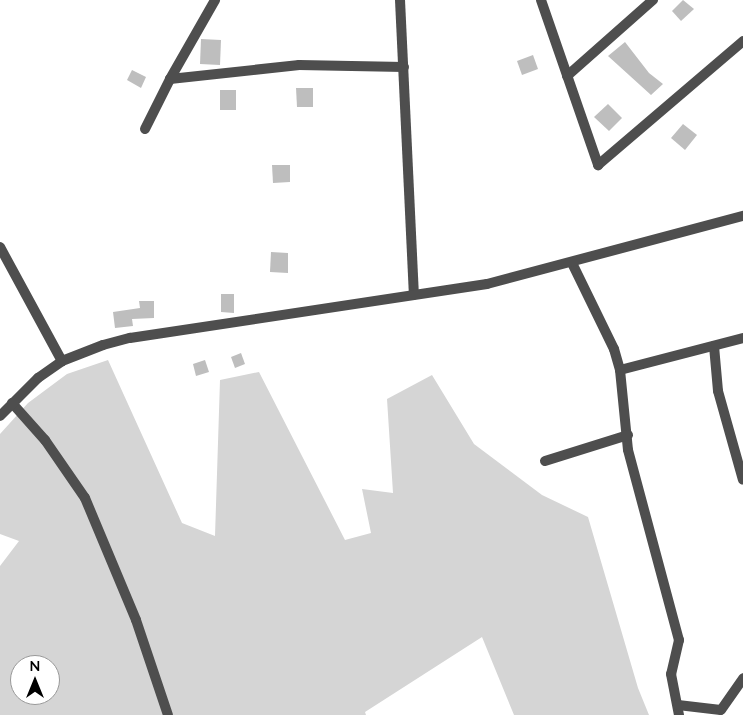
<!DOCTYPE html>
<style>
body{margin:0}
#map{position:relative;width:743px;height:715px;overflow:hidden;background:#fff;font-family:Lato,sans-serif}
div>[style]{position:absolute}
.green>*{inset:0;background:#d5d5d5}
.building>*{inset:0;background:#bebebe}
.minor>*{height:10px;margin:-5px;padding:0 5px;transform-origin:5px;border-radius:5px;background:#4e4e4e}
.tertiary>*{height:10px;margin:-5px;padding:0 5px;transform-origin:5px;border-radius:5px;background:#4e4e4e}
span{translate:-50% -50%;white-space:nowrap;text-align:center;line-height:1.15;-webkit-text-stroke:4px #fff;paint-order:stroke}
.north{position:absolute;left:10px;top:655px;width:50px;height:50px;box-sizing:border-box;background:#fff;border:1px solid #999;border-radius:50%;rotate:0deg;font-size:14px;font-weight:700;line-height:20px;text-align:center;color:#000}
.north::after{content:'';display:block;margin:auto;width:18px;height:22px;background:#000;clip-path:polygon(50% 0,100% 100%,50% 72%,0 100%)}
</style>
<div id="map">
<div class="green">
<i style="clip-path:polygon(evenodd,108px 360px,182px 523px,215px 536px,220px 380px,259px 372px,345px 540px,371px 533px,362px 489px,393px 493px,387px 399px,432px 375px,474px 444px,542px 495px,588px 517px,638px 688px,649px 715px,514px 715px,482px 637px,365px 712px,366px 715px,0 715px,0 566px,19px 541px,0 534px,0 434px,28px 403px,67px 374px,108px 360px,20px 665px,50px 665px,50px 695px,20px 695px,20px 665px)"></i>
</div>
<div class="building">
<i style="clip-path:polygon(683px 0,694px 9px,681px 21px,672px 11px)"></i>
<i style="clip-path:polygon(201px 39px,221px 40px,220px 65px,200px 64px)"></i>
<i style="clip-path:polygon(625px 42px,649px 73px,663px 84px,651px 95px,608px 56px)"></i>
<i style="clip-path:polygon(533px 55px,538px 69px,522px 75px,517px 61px)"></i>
<i style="clip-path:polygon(132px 70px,146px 77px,141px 88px,127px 80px)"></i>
<i style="clip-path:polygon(296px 88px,313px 88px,313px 107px,297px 107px)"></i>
<i style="clip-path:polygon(220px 90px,236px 90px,236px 110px,220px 110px)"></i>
<i style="clip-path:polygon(608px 104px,622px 118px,609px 131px,594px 117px)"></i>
<i style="clip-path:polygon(683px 124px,697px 135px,685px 150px,671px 138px)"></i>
<i style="clip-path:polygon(272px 165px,290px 165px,290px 182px,273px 183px)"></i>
<i style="clip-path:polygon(271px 252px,288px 253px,288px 273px,270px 272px)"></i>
<i style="clip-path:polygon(221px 294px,234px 294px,234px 313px,221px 312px)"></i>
<i style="clip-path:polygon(139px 301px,154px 301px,154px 318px,132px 319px,133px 326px,115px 328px,113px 312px,140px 308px)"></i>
<i style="clip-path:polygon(241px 353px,245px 364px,235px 368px,231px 357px)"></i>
<i style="clip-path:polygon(205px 360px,209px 372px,196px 376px,193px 364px)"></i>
</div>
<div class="minor">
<i style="left:400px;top:0;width:295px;rotate:87.3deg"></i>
<i style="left:541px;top:0;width:175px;rotate:70.9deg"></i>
<i style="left:598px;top:165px;width:191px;rotate:-40.5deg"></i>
<i style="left:567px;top:76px;width:115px;rotate:-41.5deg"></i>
<i style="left:170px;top:79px;width:130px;rotate:-6.2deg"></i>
<i style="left:299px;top:65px;width:105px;rotate:1.1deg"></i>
<i style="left:145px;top:129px;width:56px;rotate:-63.4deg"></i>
<i style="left:170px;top:79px;width:91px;rotate:-60.3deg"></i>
<i style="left:0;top:247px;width:130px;rotate:61.5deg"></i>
<i style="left:572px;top:263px;width:96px;rotate:64deg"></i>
<i style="left:614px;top:349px;width:22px;rotate:74deg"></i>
<i style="left:620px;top:370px;width:80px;rotate:84.3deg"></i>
<i style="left:628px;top:450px;width:197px;rotate:75deg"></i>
<i style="left:679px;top:640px;width:35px;rotate:103deg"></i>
<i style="left:671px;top:674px;width:42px;rotate:79deg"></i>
<i style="left:714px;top:346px;width:45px;rotate:84.9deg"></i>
<i style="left:718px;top:391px;width:92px;rotate:74.3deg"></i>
<i style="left:620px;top:370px;width:127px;rotate:-14.6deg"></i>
<i style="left:12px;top:403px;width:50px;rotate:48.3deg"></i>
<i style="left:45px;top:440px;width:70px;rotate:55.4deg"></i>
<i style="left:85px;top:498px;width:132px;rotate:67.3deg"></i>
<i style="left:136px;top:620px;width:100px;rotate:71.4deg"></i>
<i style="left:545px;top:461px;width:87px;rotate:-17.4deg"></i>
<i style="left:678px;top:705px;width:43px;rotate:6.6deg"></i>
<i style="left:721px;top:710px;width:39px;rotate:-55deg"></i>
</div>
<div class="tertiary">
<i style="left:0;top:416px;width:54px;rotate:-45deg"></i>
<i style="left:38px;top:378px;width:29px;rotate:-35deg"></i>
<i style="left:62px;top:361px;width:44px;rotate:-21.3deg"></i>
<i style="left:103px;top:345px;width:28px;rotate:-15deg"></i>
<i style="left:130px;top:338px;width:361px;rotate:-8.6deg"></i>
<i style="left:487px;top:284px;width:265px;rotate:-14.9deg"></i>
</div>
<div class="north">N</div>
</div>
